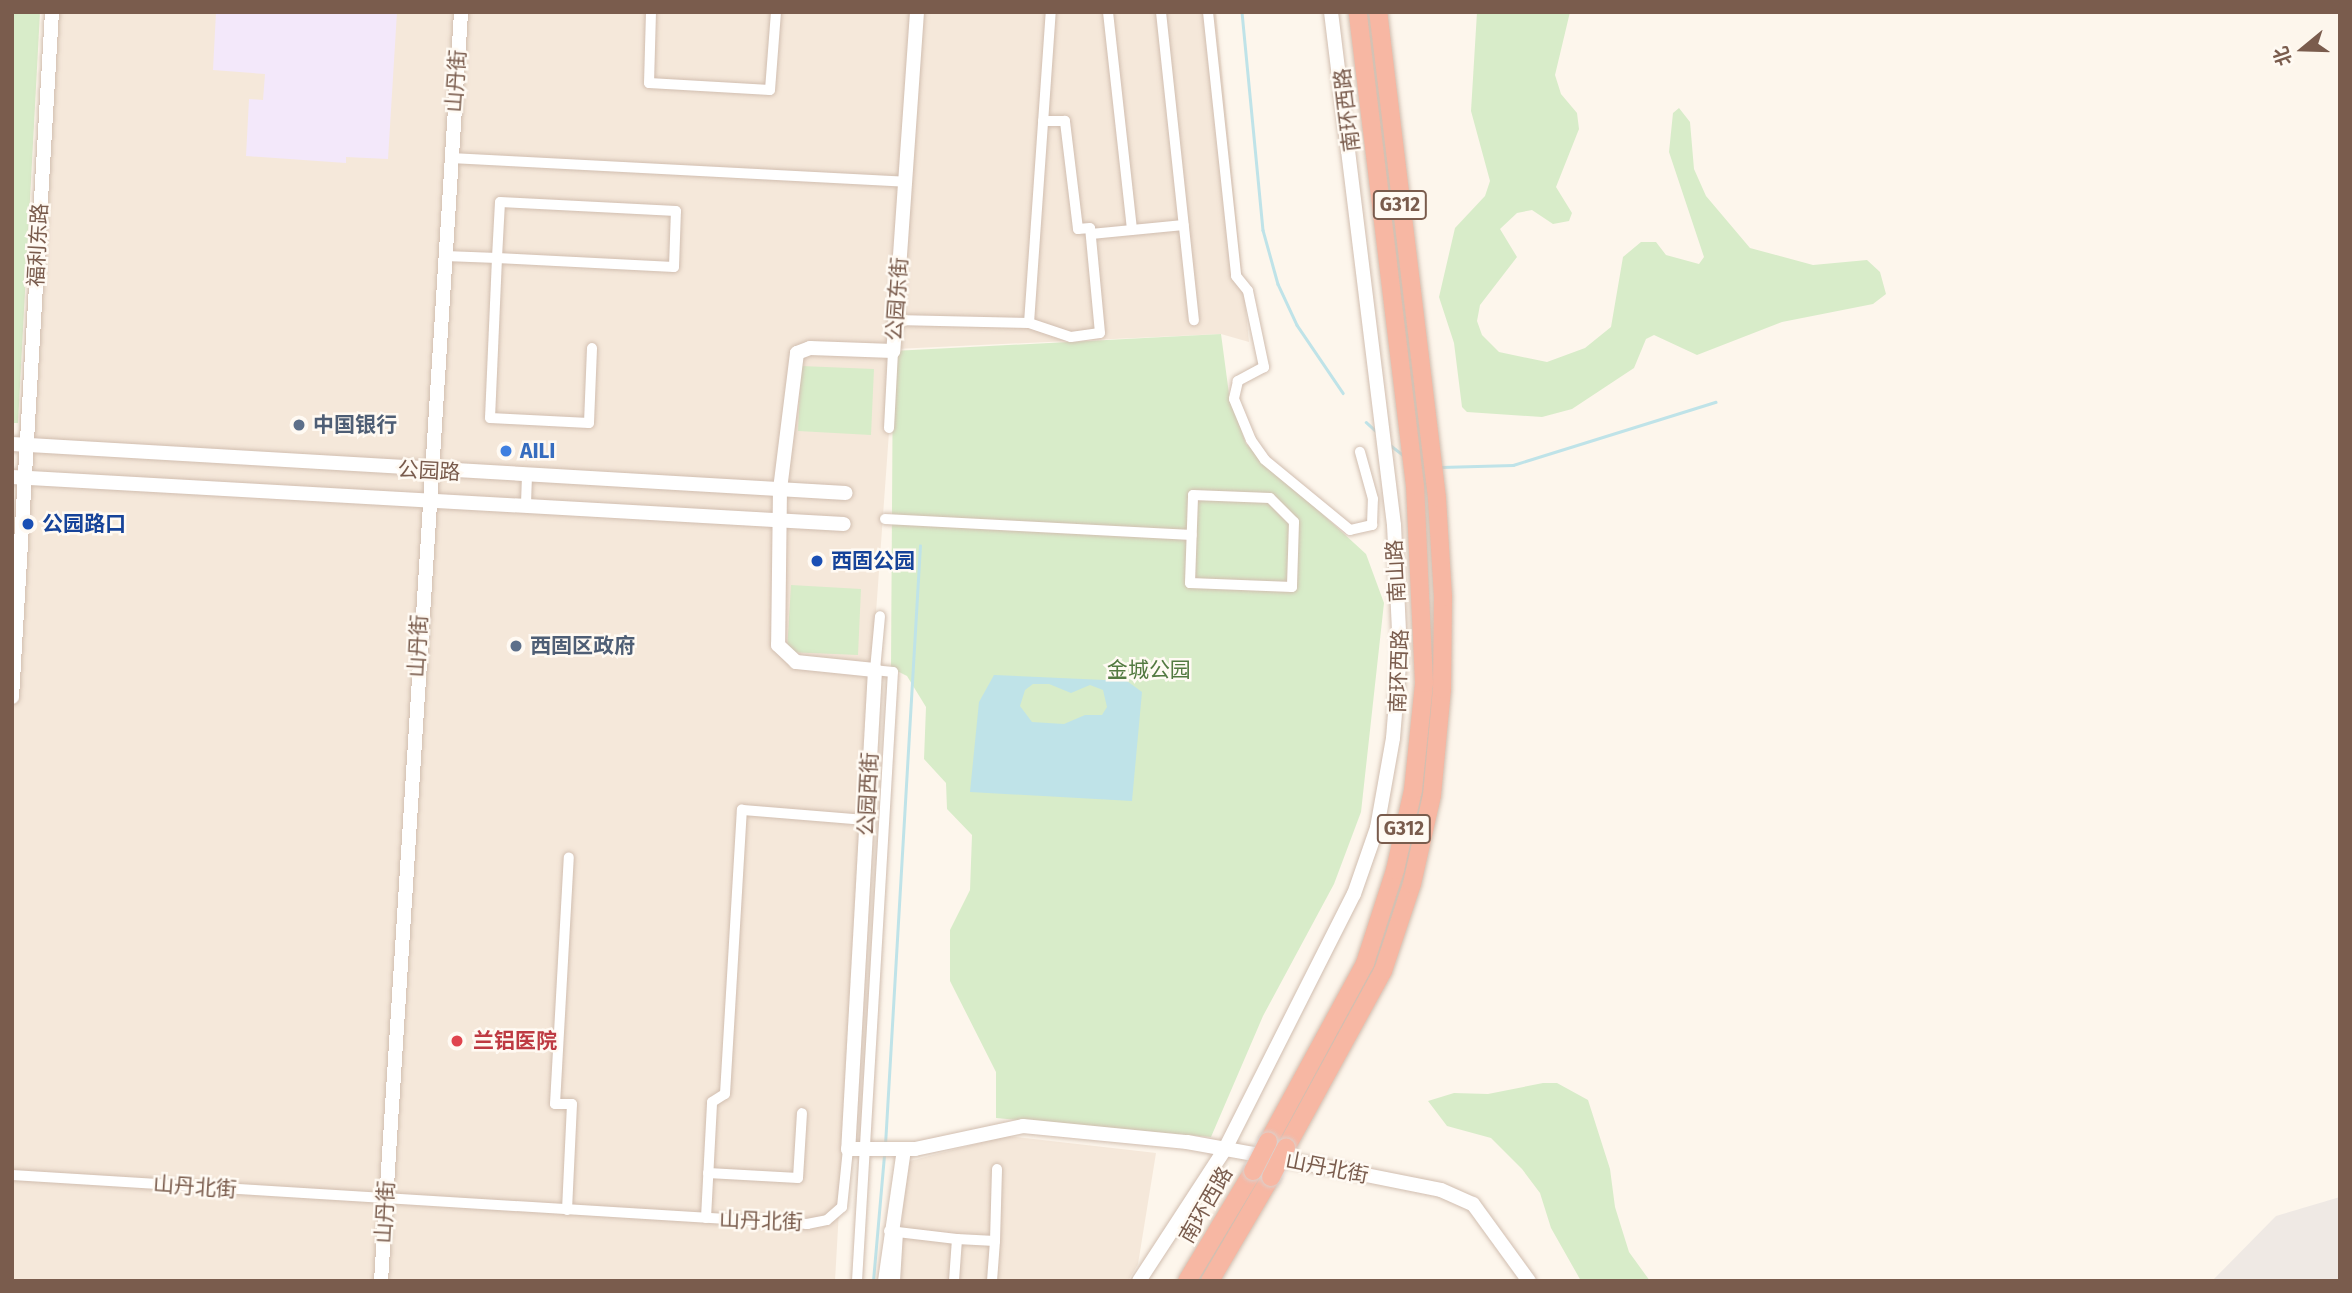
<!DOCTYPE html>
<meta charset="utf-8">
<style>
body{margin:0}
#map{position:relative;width:2352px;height:1293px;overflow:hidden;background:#fdf6ec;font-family:"Fira Sans","Noto Sans SC",sans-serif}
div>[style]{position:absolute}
.residential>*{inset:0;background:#f5e8da}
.industrial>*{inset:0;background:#efe9e4}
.education>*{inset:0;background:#f3e8fa}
.green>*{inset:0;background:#d8ecc9}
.water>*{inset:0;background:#bfe3e8}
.stream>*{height:2.5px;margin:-1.25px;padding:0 1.25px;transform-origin:1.25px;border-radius:1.25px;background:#bfe3e8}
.roads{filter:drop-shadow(0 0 2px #d1beb0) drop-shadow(0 0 2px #d1beb0)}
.street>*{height:10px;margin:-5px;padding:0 5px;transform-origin:5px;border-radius:5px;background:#fff}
.secondary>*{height:14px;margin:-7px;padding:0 7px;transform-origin:7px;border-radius:7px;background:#fff}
.highway>*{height:18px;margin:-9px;padding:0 9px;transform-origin:9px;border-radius:9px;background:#f7b7a3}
.bridges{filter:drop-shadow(0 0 2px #dad1cd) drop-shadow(0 0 2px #dad1cd)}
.highway-bridge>*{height:18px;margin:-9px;padding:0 9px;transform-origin:9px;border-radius:9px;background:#f7b7a3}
.dots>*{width:19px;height:19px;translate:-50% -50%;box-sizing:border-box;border:4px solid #fffaf3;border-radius:50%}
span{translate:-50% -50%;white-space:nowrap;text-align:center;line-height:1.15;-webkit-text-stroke:5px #fffaf3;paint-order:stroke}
.shield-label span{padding:2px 5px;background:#fffaf3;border:2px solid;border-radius:5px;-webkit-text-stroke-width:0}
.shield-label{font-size:19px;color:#7a5c4d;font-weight:700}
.street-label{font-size:21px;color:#7a5c4d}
.service-label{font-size:21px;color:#4e5e75;font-weight:700}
.left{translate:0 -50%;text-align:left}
.shop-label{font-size:21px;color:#366cbe;font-weight:700}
.transit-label{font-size:21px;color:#164399;font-weight:700}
.park-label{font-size:21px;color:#537a41}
.health-label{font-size:21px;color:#be3a42;font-weight:700}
.frame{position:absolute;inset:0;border:14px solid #7a5c4d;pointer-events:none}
.north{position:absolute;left:2268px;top:14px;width:70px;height:70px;-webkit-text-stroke:5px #fffaf3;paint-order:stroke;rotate:251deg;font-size:19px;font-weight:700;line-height:28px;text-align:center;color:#7a5c4d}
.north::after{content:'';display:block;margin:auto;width:24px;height:32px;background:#7a5c4d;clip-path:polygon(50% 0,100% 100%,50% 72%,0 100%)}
</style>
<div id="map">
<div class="residential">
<i style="clip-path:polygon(45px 12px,1216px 12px,1249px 342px,1221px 334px,895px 349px,861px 821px,835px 1281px,12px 1281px,12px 546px)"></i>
<i style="clip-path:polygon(1007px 1136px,1156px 1153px,1138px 1264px,1128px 1281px,898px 1281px,906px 1162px)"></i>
</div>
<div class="industrial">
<i style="clip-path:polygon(2340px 1197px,2340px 1281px,2212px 1281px,2276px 1216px)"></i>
</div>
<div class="education">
<i style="clip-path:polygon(216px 12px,397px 12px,388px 159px,346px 157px,346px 163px,246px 156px,249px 99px,263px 100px,265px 74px,213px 70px)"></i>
</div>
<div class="green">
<i style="clip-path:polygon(12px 12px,40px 12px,18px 423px,12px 423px)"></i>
<i style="clip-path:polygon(1477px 12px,1570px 12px,1555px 75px,1561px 94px,1577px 113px,1579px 129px,1556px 187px,1572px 213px,1569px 221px,1553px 224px,1532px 210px,1517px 213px,1500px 229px,1517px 257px,1480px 305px,1477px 321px,1482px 335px,1499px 352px,1547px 362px,1585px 348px,1611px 327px,1623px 257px,1641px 242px,1656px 242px,1666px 255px,1699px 264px,1704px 257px,1669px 152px,1673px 113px,1679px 108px,1690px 122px,1694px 169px,1706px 196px,1750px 248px,1813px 265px,1867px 260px,1880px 272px,1886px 294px,1873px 304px,1782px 322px,1697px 355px,1654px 335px,1646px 339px,1634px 368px,1572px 409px,1542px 417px,1467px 412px,1462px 407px,1454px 343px,1439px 297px,1455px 228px,1485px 196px,1490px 181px,1471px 111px)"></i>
<i style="clip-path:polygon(1221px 334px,1229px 394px,1246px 444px,1366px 554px,1384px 603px,1361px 812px,1334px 884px,1263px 1016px,1211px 1137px,996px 1118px,996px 1072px,950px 981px,950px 930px,970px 890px,972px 835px,947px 809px,946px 783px,924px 759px,926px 707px,907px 676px,891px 668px,893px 351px)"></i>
<i style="clip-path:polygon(801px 366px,874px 369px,871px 435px,798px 431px)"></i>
<i style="clip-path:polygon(791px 585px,861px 589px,858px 655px,787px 652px)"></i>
<i style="clip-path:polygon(1543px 1083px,1557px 1083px,1588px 1100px,1610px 1169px,1615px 1207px,1629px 1252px,1650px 1281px,1581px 1281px,1551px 1228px,1540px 1193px,1522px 1169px,1491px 1138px,1447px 1126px,1428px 1101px,1454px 1093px,1488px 1094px)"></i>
</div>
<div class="water">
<i style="clip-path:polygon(evenodd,994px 675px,1127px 681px,1142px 692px,1132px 801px,970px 792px,979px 702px,994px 675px,1033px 684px,1049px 684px,1071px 693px,1090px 685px,1103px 690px,1107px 707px,1102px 715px,1085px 715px,1064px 724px,1032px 722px,1020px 706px,1025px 690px,1033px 684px)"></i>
</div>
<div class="stream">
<i style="left:1242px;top:12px;width:219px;rotate:84.5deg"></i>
<i style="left:1263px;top:230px;width:56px;rotate:74.5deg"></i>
<i style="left:1278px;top:284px;width:45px;rotate:65.1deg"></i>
<i style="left:1297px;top:325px;width:82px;rotate:55.9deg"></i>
<i style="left:1366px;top:422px;width:15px;rotate:42deg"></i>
<i style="left:1389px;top:444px;width:18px;rotate:38deg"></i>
<i style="left:1441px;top:467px;width:72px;rotate:-1.6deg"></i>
<i style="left:1513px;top:465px;width:212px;rotate:-17.3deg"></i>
<i style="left:885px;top:1145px;width:600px;rotate:-86.66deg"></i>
<i style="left:873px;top:1281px;width:126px;rotate:-85deg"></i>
</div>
<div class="roads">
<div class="street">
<i style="left:651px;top:12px;width:71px;rotate:91.6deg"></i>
<i style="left:649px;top:83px;width:121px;rotate:3.3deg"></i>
<i style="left:770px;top:90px;width:78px;rotate:-85.6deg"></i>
<i style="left:1108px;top:12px;width:219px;rotate:83.7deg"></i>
<i style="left:1161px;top:12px;width:310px;rotate:83.9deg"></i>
<i style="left:1208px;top:12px;width:265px;rotate:83.9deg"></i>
<i style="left:1236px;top:276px;width:19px;rotate:51deg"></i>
<i style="left:1248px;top:291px;width:78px;rotate:78.1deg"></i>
<i style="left:1264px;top:367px;width:30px;rotate:152deg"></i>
<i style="left:1238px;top:381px;width:18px;rotate:103deg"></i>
<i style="left:1234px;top:399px;width:44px;rotate:67.5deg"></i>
<i style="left:1251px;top:440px;width:24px;rotate:55deg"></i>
<i style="left:1265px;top:460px;width:110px;rotate:39.5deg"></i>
<i style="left:1350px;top:530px;width:23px;rotate:-13deg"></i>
<i style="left:1372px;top:525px;width:26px;rotate:-88deg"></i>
<i style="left:1373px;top:499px;width:49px;rotate:-105.5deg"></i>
<i style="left:451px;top:158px;width:455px;rotate:3deg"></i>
<i style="left:1091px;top:234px;width:93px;rotate:-5.5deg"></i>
<i style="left:445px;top:256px;width:52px;rotate:2.2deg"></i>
<i style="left:497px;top:258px;width:177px;rotate:2.9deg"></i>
<i style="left:674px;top:267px;width:56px;rotate:-88deg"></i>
<i style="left:676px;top:211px;width:176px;rotate:-177.1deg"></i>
<i style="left:500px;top:202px;width:56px;rotate:93.1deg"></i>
<i style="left:497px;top:258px;width:160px;rotate:92.5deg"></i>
<i style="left:490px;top:418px;width:99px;rotate:2.9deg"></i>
<i style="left:589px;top:423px;width:75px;rotate:-87.7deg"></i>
<i style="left:895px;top:320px;width:134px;rotate:1.3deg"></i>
<i style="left:1029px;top:323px;width:44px;rotate:18.4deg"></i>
<i style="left:1071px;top:337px;width:29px;rotate:-8deg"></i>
<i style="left:1100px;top:333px;width:105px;rotate:-95.4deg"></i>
<i style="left:1090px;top:228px;width:12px;rotate:175deg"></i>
<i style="left:1078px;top:229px;width:109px;rotate:-96.9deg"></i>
<i style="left:1065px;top:121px;width:22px;rotate:180deg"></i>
<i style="left:1029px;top:323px;width:312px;rotate:-86deg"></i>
<i style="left:889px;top:428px;width:77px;rotate:-87deg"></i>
<i style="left:1193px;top:495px;width:77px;rotate:2.2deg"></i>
<i style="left:1270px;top:498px;width:34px;rotate:45deg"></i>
<i style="left:1294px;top:522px;width:65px;rotate:91.8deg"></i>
<i style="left:1292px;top:587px;width:102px;rotate:-177.8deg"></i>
<i style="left:1190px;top:583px;width:88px;rotate:-88deg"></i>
<i style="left:526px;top:504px;width:27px;rotate:-88deg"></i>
<i style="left:885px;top:519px;width:307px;rotate:3deg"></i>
<i style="left:708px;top:1173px;width:90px;rotate:3.2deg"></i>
<i style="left:798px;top:1178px;width:65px;rotate:-86.5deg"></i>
<i style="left:12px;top:1175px;width:797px;rotate:3.53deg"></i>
<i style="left:807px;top:1224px;width:20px;rotate:-11deg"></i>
<i style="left:827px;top:1220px;width:20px;rotate:-41deg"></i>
<i style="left:842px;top:1207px;width:58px;rotate:-84.1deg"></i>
<i style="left:567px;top:1210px;width:106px;rotate:-87.3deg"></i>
<i style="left:572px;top:1104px;width:17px;rotate:180deg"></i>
<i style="left:555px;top:1104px;width:247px;rotate:-86.8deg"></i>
<i style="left:706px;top:1218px;width:116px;rotate:-87deg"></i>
<i style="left:712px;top:1102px;width:15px;rotate:-32deg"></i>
<i style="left:725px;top:1094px;width:285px;rotate:-86.6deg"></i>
<i style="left:742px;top:810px;width:125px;rotate:4.6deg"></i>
<i style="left:889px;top:1231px;width:68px;rotate:6.7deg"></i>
<i style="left:957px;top:1239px;width:42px;rotate:94.1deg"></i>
<i style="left:957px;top:1239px;width:38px;rotate:3deg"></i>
<i style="left:995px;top:1241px;width:40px;rotate:94.3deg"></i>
<i style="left:995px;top:1241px;width:72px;rotate:-88.4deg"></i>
<i style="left:857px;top:1281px;width:610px;rotate:-86.62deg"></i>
<i style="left:893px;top:672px;width:18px;rotate:-174deg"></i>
<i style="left:875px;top:670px;width:54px;rotate:-84.7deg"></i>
<i style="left:895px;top:1281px;width:49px;rotate:-86.5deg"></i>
</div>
<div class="secondary">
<i style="left:917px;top:12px;width:340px;rotate:94deg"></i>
<i style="left:893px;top:351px;width:83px;rotate:-177.9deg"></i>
<i style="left:810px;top:348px;width:14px;rotate:159deg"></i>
<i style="left:797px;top:353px;width:137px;rotate:97.1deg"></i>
<i style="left:780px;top:489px;width:156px;rotate:90.7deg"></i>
<i style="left:778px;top:645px;width:25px;rotate:43deg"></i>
<i style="left:796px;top:662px;width:79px;rotate:5.8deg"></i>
<i style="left:875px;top:670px;width:480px;rotate:93.2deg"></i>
<i style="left:848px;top:1149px;width:67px"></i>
<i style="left:915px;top:1149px;width:110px;rotate:-12deg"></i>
<i style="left:1023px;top:1126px;width:165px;rotate:5.6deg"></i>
<i style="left:1187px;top:1142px;width:136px;rotate:10.2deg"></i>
<i style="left:1321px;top:1166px;width:122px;rotate:11.3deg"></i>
<i style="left:1441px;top:1190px;width:35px;rotate:24deg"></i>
<i style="left:1473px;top:1204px;width:95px;rotate:54deg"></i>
<i style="left:12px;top:444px;width:835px;rotate:3.36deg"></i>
<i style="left:12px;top:477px;width:833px;rotate:3.23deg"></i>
<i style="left:12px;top:697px;width:686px;rotate:-86.66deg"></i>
<i style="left:381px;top:1281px;width:1272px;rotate:-86.39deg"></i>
<i style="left:885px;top:1281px;width:133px;rotate:-81.8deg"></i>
<i style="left:1139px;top:1281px;width:158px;rotate:-56.9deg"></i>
<i style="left:1225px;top:1149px;width:286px;rotate:-63.2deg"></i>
<i style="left:1354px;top:894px;width:70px;rotate:-70.8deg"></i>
<i style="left:1377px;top:828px;width:91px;rotate:-79.9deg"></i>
<i style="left:1393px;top:738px;width:86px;rotate:-85.3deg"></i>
<i style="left:1400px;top:652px;width:127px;rotate:-92.7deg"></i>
<i style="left:1394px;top:525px;width:517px;rotate:-97deg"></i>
</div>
<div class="highway">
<i style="left:1268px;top:1142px;width:204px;rotate:-61.5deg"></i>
<i style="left:1365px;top:963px;width:98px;rotate:-72.1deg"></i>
<i style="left:1395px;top:870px;width:82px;rotate:-77.3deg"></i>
<i style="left:1413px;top:790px;width:108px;rotate:-84.1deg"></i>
<i style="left:1424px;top:683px;width:197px;rotate:-92.6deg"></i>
<i style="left:1415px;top:486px;width:477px;rotate:-96.9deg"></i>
<i style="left:1286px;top:1148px;width:202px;rotate:-61.3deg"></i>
<i style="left:1383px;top:971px;width:92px;rotate:-71.6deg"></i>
<i style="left:1412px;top:884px;width:91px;rotate:-77.3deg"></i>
<i style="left:1432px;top:795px;width:106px;rotate:-84.6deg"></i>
<i style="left:1442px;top:689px;width:92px;rotate:-89.4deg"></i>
<i style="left:1443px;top:597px;width:99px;rotate:-93.5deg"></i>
<i style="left:1437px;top:498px;width:490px;rotate:-96.9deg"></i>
<i style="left:1187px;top:1281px;width:128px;rotate:-59deg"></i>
<i style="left:1210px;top:1281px;width:121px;rotate:-59.6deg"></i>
</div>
</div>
<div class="bridges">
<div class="highway-bridge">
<i style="left:1253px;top:1171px;width:33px;rotate:-63deg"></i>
<i style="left:1271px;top:1177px;width:33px;rotate:-63deg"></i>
</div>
</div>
<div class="dots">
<i style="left:299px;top:425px;background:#5c6f8a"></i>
<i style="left:506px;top:451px;background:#3f7fe0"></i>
<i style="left:28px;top:524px;background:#1a4fb4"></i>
<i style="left:817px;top:561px;background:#1a4fb4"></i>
<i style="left:516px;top:646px;background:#5c6f8a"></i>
<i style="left:457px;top:1041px;background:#e0444e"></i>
</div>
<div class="shield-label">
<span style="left:1400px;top:205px">G312</span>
<span style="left:1404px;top:829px">G312</span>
</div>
<div class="street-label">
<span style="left:456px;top:81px;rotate:-86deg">山丹街</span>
<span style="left:1347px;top:110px;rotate:-97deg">南环西路</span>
<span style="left:38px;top:245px;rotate:-87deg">福利东路</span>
<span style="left:897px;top:299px;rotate:-86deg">公园东街</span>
<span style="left:429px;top:471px;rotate:3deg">公园路</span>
<span style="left:1396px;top:571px;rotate:-93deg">南山路</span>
<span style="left:418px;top:646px;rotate:-87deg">山丹街</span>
<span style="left:1399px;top:671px;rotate:-88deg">南环西路</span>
<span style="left:868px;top:794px;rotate:-87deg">公园西街</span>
<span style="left:1327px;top:1168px;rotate:11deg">山丹北街</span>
<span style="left:195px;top:1187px;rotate:4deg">山丹北街</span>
<span style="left:1206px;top:1205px;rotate:-60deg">南环西路</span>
<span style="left:385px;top:1212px;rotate:-87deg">山丹街</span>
<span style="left:761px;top:1221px;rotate:2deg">山丹北街</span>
</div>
<div class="service-label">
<span class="left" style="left:313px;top:425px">中国银行</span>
<span class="left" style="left:530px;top:646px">西固区政府</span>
</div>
<div class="shop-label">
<span class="left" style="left:520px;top:451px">AILI</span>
</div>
<div class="transit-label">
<span class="left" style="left:42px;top:524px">公园路口</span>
<span class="left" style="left:831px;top:561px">西固公园</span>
</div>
<div class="park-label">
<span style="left:1149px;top:670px">金城公园</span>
</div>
<div class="health-label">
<span class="left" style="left:473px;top:1041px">兰铝医院</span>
</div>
<div class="frame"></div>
<div class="north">北</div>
</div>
